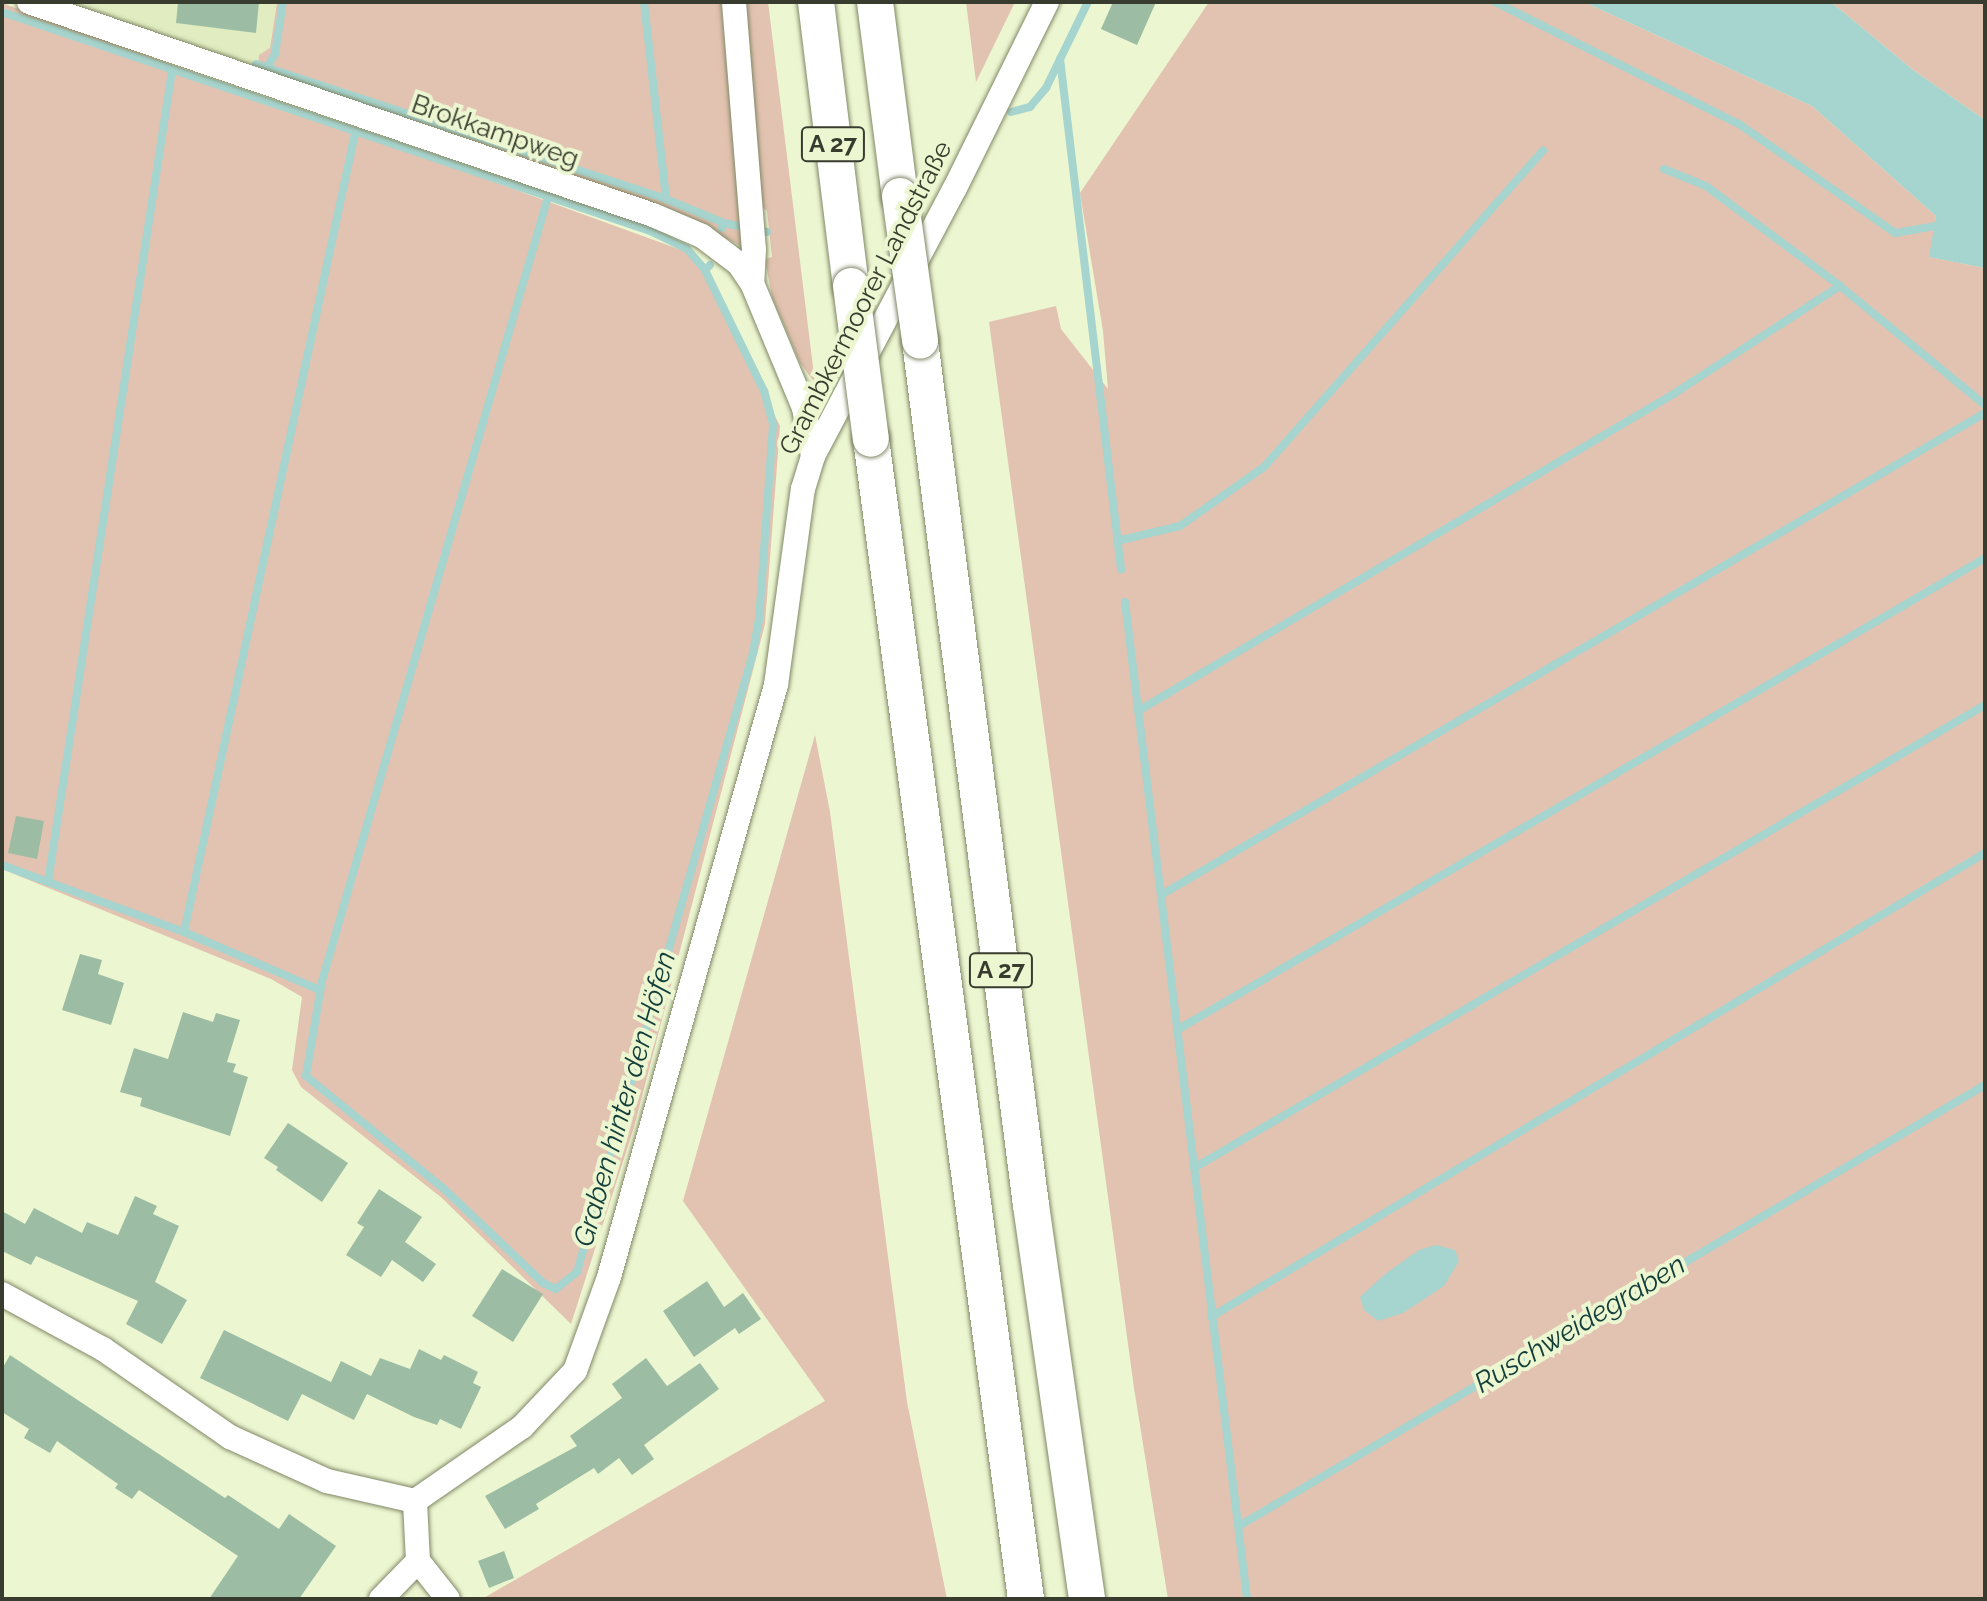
<!DOCTYPE html>
<meta charset="utf-8">
<style>
body{margin:0}
#map{position:relative;width:1987px;height:1601px;overflow:hidden;background:#ecf6d1;font-family:Raleway,sans-serif}
div>[style]{position:absolute}
.built>*{inset:0;background:#e1edc1}
.green>*{inset:0;background:#e2c2b0}
.water>*{inset:0;background:#a6d4ce}
.stream>*{height:8px;margin:-4px;padding:0 4px;transform-origin:4px;border-radius:4px;background:#a6d4ce}
.building>*{inset:0;background:#9cbda4}
.roads{filter:drop-shadow(0 0 2px #808867) drop-shadow(0 0 2px #808867)}
.minor>*{height:24px;margin:-12px;padding:0 12px;transform-origin:12px;border-radius:12px;background:#fff}
.highway>*{height:36px;margin:-18px;padding:0 18px;transform-origin:18px;border-radius:18px;background:#fff}
.bridges{filter:drop-shadow(0 0 2px #808867) drop-shadow(0 0 2px #808867)}
.highway-bridge>*{height:36px;margin:-18px;padding:0 18px;transform-origin:18px;border-radius:18px;background:#fff}
span{translate:-50% -50%;white-space:nowrap;text-align:center;line-height:1.15;-webkit-text-stroke:8px #ecf6d1;paint-order:stroke}
.shield-label span{padding:2px 6px;background:#ecf6d1;border:2px solid;border-radius:6px;-webkit-text-stroke-width:0}
.shield-label{font-size:24px;color:#383c2e;font-weight:700}
.street-label{font-size:26px;color:#383c2e}
.water-label{font-size:28px;color:#123d39;font-style:italic}
.frame{position:absolute;inset:0;border:4px solid #383c2e;pointer-events:none}
</style>
<div id="map">
<div class="built">
<i style="clip-path:polygon(62px 2px,277px 2px,270px 48px,257px 73px)"></i>
</div>
<div class="green">
<i style="clip-path:polygon(277px 2px,721px 2px,743px 247px,686px 218px,257px 73px,259px 55px,270px 48px)"></i>
<i style="clip-path:polygon(740px 2px,768px 2px,815px 383px,800px 363px,772px 297px,765px 259px,772px 257px,767px 211px,760px 205px)"></i>
<i style="clip-path:polygon(966px 2px,1015px 2px,976px 82px)"></i>
<i style="clip-path:polygon(1209px 2px,1584px 2px,1812px 106px,1936px 216px,1930px 257px,1985px 268px,1985px 1599px,1168px 1599px,1134px 1388px,989px 322px,1056px 306px,1061px 329px,1108px 389px,1103px 331px,1080px 193px)"></i>
<i style="clip-path:polygon(1831px 2px,1985px 2px,1985px 120px,1913px 70px)"></i>
<i style="clip-path:polygon(2px 3px,695px 255px,780px 426px,765px 624px,634px 1127px,571px 1324px,442px 1198px,301px 1087px,292px 1070px,302px 997px,271px 979px,2px 869px)"></i>
<i style="clip-path:polygon(815px 735px,830px 812px,907px 1402px,947px 1599px,482px 1599px,825px 1401px,683px 1201px)"></i>
</div>
<div class="water">
<i style="clip-path:polygon(1584px 2px,1831px 2px,1913px 70px,1985px 120px,1985px 268px,1929px 257px,1936px 216px,1812px 106px)"></i>
<i style="clip-path:polygon(1436px 1245px,1455px 1250px,1459px 1261px,1444px 1286px,1403px 1313px,1378px 1321px,1364px 1310px,1360px 1297px,1385px 1274px,1419px 1250px)"></i>
</div>
<div class="stream">
<i style="left:644px;top:2px;width:198px;rotate:83.6deg"></i>
<i style="left:1495px;top:2px;width:273px;rotate:26.6deg"></i>
<i style="left:1739px;top:124px;width:190px;rotate:34.9deg"></i>
<i style="left:1895px;top:233px;width:48px;rotate:-9.7deg"></i>
<i style="left:2px;top:12px;width:684px;rotate:18.67deg"></i>
<i style="left:650px;top:231px;width:41px;rotate:25.9deg"></i>
<i style="left:687px;top:249px;width:28px;rotate:49deg"></i>
<i style="left:1060px;top:59px;width:514px;rotate:83.18deg"></i>
<i style="left:256px;top:64px;width:432px;rotate:18.2deg"></i>
<i style="left:666px;top:199px;width:63px;rotate:22.5deg"></i>
<i style="left:267px;top:67px;width:15px;rotate:-58deg"></i>
<i style="left:275px;top:54px;width:53px;rotate:-81.3deg"></i>
<i style="left:1011px;top:112px;width:20px;rotate:-15deg"></i>
<i style="left:1030px;top:107px;width:25px;rotate:-50deg"></i>
<i style="left:1046px;top:88px;width:96px;rotate:-64deg"></i>
<i style="left:1664px;top:169px;width:45px;rotate:22deg"></i>
<i style="left:1706px;top:186px;width:167px;rotate:36.7deg"></i>
<i style="left:1840px;top:286px;width:188px;rotate:39.4deg"></i>
<i style="left:548px;top:197px;width:816px;rotate:106.08deg"></i>
<i style="left:322px;top:981px;width:96px;rotate:99.6deg"></i>
<i style="left:306px;top:1076px;width:177px;rotate:39.3deg"></i>
<i style="left:443px;top:1188px;width:138px;rotate:43.5deg"></i>
<i style="left:543px;top:1283px;width:14px;rotate:25deg"></i>
<i style="left:556px;top:1289px;width:27px;rotate:-39deg"></i>
<i style="left:577px;top:1272px;width:644px;rotate:-74.13deg"></i>
<i style="left:753px;top:653px;width:34px;rotate:-80deg"></i>
<i style="left:759px;top:620px;width:196px;rotate:-85.9deg"></i>
<i style="left:773px;top:424px;width:34px;rotate:-105deg"></i>
<i style="left:764px;top:391px;width:135px;rotate:-116deg"></i>
<i style="left:705px;top:270px;width:7px;rotate:-45deg"></i>
<i style="left:722px;top:228px;width:5px;rotate:-68deg"></i>
<i style="left:724px;top:223px;width:44px;rotate:11.8deg"></i>
<i style="left:1117px;top:541px;width:65px;rotate:-13.4deg"></i>
<i style="left:1180px;top:526px;width:103px;rotate:-35.1deg"></i>
<i style="left:1264px;top:467px;width:422px;rotate:-48.6deg"></i>
<i style="left:1125px;top:602px;width:1004px;rotate:83.02deg"></i>
<i style="left:1138px;top:711px;width:624px;rotate:-30.63deg"></i>
<i style="left:1675px;top:393px;width:197px;rotate:-33deg"></i>
<i style="left:2px;top:865px;width:194px;rotate:20.2deg"></i>
<i style="left:184px;top:932px;width:148px;rotate:23.1deg"></i>
<i style="left:48px;top:882px;width:820px;rotate:-81.31deg"></i>
<i style="left:1161px;top:895px;width:955px;rotate:-30.33deg"></i>
<i style="left:184px;top:932px;width:816px;rotate:-77.91deg"></i>
<i style="left:1177px;top:1030px;width:936px;rotate:-30.29deg"></i>
<i style="left:1194px;top:1168px;width:917px;rotate:-30.34deg"></i>
<i style="left:1211px;top:1317px;width:902px;rotate:-30.94deg"></i>
<i style="left:1239px;top:1526px;width:867px;rotate:-30.59deg"></i>
</div>
<div class="building">
<i style="clip-path:polygon(178px 2px,259px 2px,256px 33px,176px 23px)"></i>
<i style="clip-path:polygon(1113px 2px,1156px 2px,1137px 45px,1101px 29px)"></i>
<i style="clip-path:polygon(16px 816px,44px 821px,37px 859px,8px 853px)"></i>
<i style="clip-path:polygon(80px 954px,102px 960px,98px 974px,124px 983px,111px 1025px,62px 1010px)"></i>
<i style="clip-path:polygon(183px 1012px,213px 1022px,216px 1013px,240px 1020px,227px 1062px,236px 1064px,233px 1072px,248px 1077px,230px 1136px,140px 1106px,142px 1098px,120px 1092px,134px 1048px,168px 1059px)"></i>
<i style="clip-path:polygon(288px 1123px,348px 1163px,322px 1202px,276px 1170px,278px 1167px,264px 1158px)"></i>
<i style="clip-path:polygon(379px 1189px,422px 1217px,405px 1242px,436px 1264px,423px 1282px,392px 1260px,381px 1277px,346px 1255px,364px 1227px,357px 1223px)"></i>
<i style="clip-path:polygon(135px 1196px,157px 1206px,153px 1214px,179px 1226px,155px 1282px,187px 1300px,162px 1344px,126px 1324px,138px 1301px,36px 1256px,31px 1265px,2px 1251px,2px 1211px,25px 1224px,34px 1208px,82px 1233px,87px 1222px,118px 1235px)"></i>
<i style="clip-path:polygon(502px 1269px,543px 1294px,513px 1342px,472px 1316px)"></i>
<i style="clip-path:polygon(707px 1281px,724px 1307px,743px 1293px,761px 1319px,739px 1334px,735px 1328px,694px 1357px,663px 1311px)"></i>
<i style="clip-path:polygon(224px 1330px,331px 1382px,341px 1361px,371px 1376px,380px 1358px,410px 1369px,419px 1349px,441px 1360px,444px 1355px,478px 1372px,473px 1383px,481px 1387px,461px 1429px,440px 1419px,437px 1425px,414px 1417px,367px 1394px,354px 1420px,302px 1394px,288px 1421px,200px 1378px)"></i>
<i style="clip-path:polygon(10px 1355px,225px 1498px,228px 1495px,279px 1529px,289px 1514px,336px 1546px,299px 1599px,209px 1599px,238px 1556px,139px 1490px,132px 1499px,115px 1488px,118px 1484px,57px 1441px,50px 1453px,24px 1438px,29px 1429px,2px 1412px,2px 1369px)"></i>
<i style="clip-path:polygon(646px 1358px,667px 1386px,700px 1363px,719px 1389px,644px 1445px,654px 1459px,632px 1475px,619px 1458px,598px 1474px,594px 1468px,536px 1504px,539px 1509px,505px 1529px,485px 1496px,577px 1446px,570px 1436px,622px 1398px,612px 1384px)"></i>
<i style="clip-path:polygon(504px 1551px,514px 1578px,489px 1588px,478px 1561px)"></i>
</div>
<div class="roads">
<div class="minor">
<i style="left:29px;top:2px;width:659px;rotate:18.85deg"></i>
<i style="left:653px;top:215px;width:53px;rotate:23.2deg"></i>
<i style="left:702px;top:236px;width:46px;rotate:37.1deg"></i>
<i style="left:739px;top:264px;width:23px;rotate:56deg"></i>
<i style="left:752px;top:283px;width:135px;rotate:67.4deg"></i>
<i style="left:804px;top:408px;width:49px;rotate:79.4deg"></i>
<i style="left:734px;top:2px;width:248px;rotate:85.4deg"></i>
<i style="left:754px;top:249px;width:34px;rotate:93deg"></i>
<i style="left:2px;top:1294px;width:115px;rotate:28.6deg"></i>
<i style="left:103px;top:1349px;width:155px;rotate:34.7deg"></i>
<i style="left:230px;top:1437px;width:107px;rotate:24.4deg"></i>
<i style="left:327px;top:1481px;width:90px;rotate:12.8deg"></i>
<i style="left:415px;top:1501px;width:130px;rotate:-34.7deg"></i>
<i style="left:522px;top:1427px;width:77px;rotate:-46.6deg"></i>
<i style="left:575px;top:1371px;width:100px;rotate:-70.1deg"></i>
<i style="left:609px;top:1277px;width:615px;rotate:-74.25deg"></i>
<i style="left:776px;top:685px;width:198px;rotate:-82.2deg"></i>
<i style="left:803px;top:489px;width:34px;rotate:-73deg"></i>
<i style="left:813px;top:456px;width:303px;rotate:-62.1deg"></i>
<i style="left:955px;top:188px;width:208px;rotate:-63.7deg"></i>
<i style="left:418px;top:1561px;width:48px;rotate:51.7deg"></i>
<i style="left:381px;top:1599px;width:53px;rotate:-45.8deg"></i>
<i style="left:418px;top:1561px;width:60px;rotate:-92.9deg"></i>
</div>
<div class="highway">
<i style="left:816px;top:2px;width:286px;rotate:83deg"></i>
<i style="left:875px;top:2px;width:196px;rotate:82.7deg"></i>
<i style="left:920px;top:341px;width:871px;rotate:82.68deg"></i>
<i style="left:1031px;top:1205px;width:398px;rotate:81.9deg"></i>
<i style="left:871px;top:439px;width:1170px;rotate:82.39deg"></i>
</div>
</div>
<div class="bridges">
<div class="highway-bridge">
<i style="left:900px;top:196px;width:146px;rotate:82.1deg"></i>
<i style="left:851px;top:286px;width:154px;rotate:82.6deg"></i>
</div>
</div>
<div class="shield-label">
<span style="left:833px;top:144px">A 27</span>
<span style="left:1001px;top:970px">A 27</span>
</div>
<div class="street-label">
<span style="left:495px;top:132px;rotate:19deg">Brokkampweg</span>
<span style="left:866px;top:298px;rotate:-63deg">Grambkermoorer Landstraße</span>
</div>
<div class="water-label">
<span style="left:625px;top:1099px;rotate:-74deg">Graben hinter den Höfen</span>
<span style="left:1580px;top:1324px;rotate:-31deg">Ruschweidegraben</span>
</div>
<div class="frame"></div>
</div>
